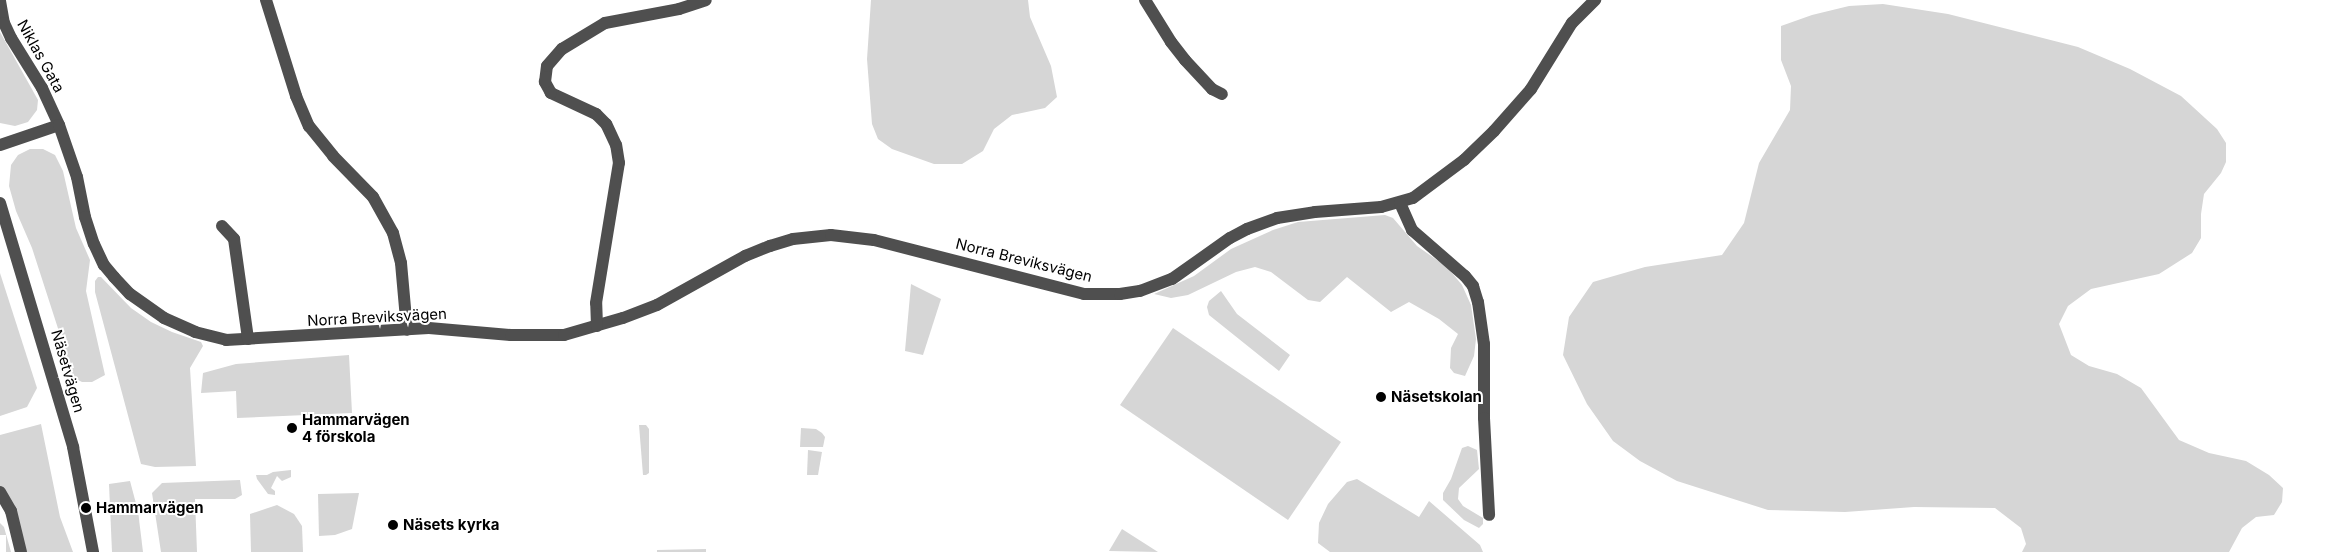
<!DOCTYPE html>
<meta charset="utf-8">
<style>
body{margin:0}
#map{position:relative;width:2351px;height:552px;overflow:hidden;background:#fff;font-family:Inter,sans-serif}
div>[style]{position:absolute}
.green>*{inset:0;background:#d6d6d6}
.minor>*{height:12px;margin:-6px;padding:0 6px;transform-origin:6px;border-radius:6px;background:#4f4f4f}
.dots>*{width:14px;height:14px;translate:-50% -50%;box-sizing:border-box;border:2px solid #fff;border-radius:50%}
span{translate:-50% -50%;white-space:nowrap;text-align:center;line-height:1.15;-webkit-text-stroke:4px #fff;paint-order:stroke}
.street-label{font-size:15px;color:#000}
.poi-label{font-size:15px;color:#000;font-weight:700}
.left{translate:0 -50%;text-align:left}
</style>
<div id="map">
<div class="green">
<i style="clip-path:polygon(871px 0,1028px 0,1030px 17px,1051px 66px,1057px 97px,1045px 108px,1012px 115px,994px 129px,983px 151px,962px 164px,934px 164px,892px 149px,878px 139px,872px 124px,867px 59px)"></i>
<i style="clip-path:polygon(1883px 4px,1948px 14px,2078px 47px,2130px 69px,2181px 96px,2217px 129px,2226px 143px,2226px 162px,2221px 173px,2204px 194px,2201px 214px,2201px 238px,2192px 253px,2159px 274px,2091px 289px,2068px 306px,2059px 324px,2071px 355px,2089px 366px,2117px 374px,2141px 388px,2179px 440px,2209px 453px,2246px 461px,2269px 475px,2283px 488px,2282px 502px,2274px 515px,2256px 517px,2242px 528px,2229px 552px,2022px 552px,2026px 544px,2021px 528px,1995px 508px,1914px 507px,1845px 512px,1768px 510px,1677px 481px,1640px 461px,1613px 441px,1587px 404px,1563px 355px,1569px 317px,1593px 282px,1645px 267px,1722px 255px,1744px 223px,1759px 163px,1790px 110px,1791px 86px,1781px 60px,1781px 26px,1812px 15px,1849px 6px)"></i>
<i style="clip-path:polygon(0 32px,38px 100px,37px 110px,28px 122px,15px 126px,0 123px)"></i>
<i style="clip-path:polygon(30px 149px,43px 149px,55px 155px,63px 171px,76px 228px,90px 260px,86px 291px,105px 375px,92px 382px,82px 382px,74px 378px,32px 248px,16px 211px,9px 186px,11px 165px,18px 155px)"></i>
<i style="clip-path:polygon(1385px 215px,1393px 218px,1417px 246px,1447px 267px,1462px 285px,1471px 305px,1476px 339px,1474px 356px,1465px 376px,1454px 373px,1450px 368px,1451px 348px,1458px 334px,1439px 319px,1409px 302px,1391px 312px,1347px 277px,1320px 302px,1308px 300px,1271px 272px,1255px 267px,1236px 272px,1188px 295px,1171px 298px,1154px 294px,1194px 276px,1231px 249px,1273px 230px,1298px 222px)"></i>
<i style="clip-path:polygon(0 273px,37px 388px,27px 407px,0 416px)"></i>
<i style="clip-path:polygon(98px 277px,101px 277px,131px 308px,151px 322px,172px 332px,201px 342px,203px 346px,190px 368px,196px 466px,155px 467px,141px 464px,95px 292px,95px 281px)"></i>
<i style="clip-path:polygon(911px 284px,941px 299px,923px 355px,905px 351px)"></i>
<i style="clip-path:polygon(1221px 291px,1237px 314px,1290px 355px,1279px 371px,1209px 315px,1207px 307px,1209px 301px)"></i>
<i style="clip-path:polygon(1173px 328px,1341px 442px,1288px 520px,1120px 405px)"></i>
<i style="clip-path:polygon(349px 355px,352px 413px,237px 418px,236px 391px,201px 393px,203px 373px,236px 364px)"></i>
<i style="clip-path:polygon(41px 424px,60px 517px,73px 552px,26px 552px,0 488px,0 435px)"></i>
<i style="clip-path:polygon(639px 425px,646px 425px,649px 429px,649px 473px,646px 475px,643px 475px)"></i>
<i style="clip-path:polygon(801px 428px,816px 429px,822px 433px,825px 437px,823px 447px,800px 447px)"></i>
<i style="clip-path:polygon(1468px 446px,1477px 450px,1479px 469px,1459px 488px,1458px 499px,1463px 506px,1483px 518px,1483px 524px,1479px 528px,1464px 520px,1443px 500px,1443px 493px,1451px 479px,1462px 448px)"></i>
<i style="clip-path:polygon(808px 450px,822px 452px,818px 475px,807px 475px)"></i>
<i style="clip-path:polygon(291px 470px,291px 477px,282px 481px,277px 476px,271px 488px,275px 491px,275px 495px,268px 494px,257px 479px,256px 475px,267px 475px,273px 472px)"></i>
<i style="clip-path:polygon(1357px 479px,1419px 517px,1429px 501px,1480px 545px,1483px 552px,1330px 552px,1318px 543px,1319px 523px,1328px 504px,1347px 482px)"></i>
<i style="clip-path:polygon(240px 480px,242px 495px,235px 499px,195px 499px,197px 552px,161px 552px,152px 493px,162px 483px)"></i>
<i style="clip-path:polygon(130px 481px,138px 511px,143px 552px,112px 552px,109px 484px)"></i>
<i style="clip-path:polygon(359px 493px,352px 529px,335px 535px,319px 536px,318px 494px)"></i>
<i style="clip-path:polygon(277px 505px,294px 514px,302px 526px,303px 552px,251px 552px,250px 514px)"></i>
<i style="clip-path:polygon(0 523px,4px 527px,11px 552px,6px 552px,6px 535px,0 535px)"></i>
<i style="clip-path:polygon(1122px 529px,1158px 552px,1109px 551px)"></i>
<i style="clip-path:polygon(706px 549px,706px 552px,657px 552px,657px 550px)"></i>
</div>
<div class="minor">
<i style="left:266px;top:0;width:101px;rotate:72.6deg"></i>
<i style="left:296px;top:96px;width:33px;rotate:67deg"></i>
<i style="left:309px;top:126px;width:38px;rotate:51deg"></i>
<i style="left:333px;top:156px;width:57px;rotate:45.7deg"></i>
<i style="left:373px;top:197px;width:41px;rotate:60.9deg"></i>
<i style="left:393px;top:233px;width:31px;rotate:75deg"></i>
<i style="left:401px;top:263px;width:67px;rotate:84.9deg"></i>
<i style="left:1145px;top:0;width:49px;rotate:58.2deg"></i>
<i style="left:1171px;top:42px;width:23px;rotate:52deg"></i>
<i style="left:1185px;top:60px;width:40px;rotate:47deg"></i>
<i style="left:1212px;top:89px;width:11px;rotate:27deg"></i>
<i style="left:0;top:1px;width:22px;rotate:80deg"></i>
<i style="left:4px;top:23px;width:17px;rotate:65deg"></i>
<i style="left:11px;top:38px;width:59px;rotate:58.2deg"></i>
<i style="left:42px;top:88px;width:41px;rotate:65.3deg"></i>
<i style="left:0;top:145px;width:62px;rotate:-18.7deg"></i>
<i style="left:59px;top:125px;width:55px;rotate:70.9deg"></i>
<i style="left:77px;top:177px;width:41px;rotate:78.7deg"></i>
<i style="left:85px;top:217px;width:28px;rotate:72deg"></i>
<i style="left:94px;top:244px;width:23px;rotate:65deg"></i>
<i style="left:104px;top:265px;width:16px;rotate:50deg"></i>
<i style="left:114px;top:277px;width:23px;rotate:47deg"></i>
<i style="left:130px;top:294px;width:42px;rotate:35.2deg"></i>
<i style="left:164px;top:318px;width:34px;rotate:24deg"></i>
<i style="left:195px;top:332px;width:32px;rotate:14deg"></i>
<i style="left:226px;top:340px;width:203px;rotate:-3.4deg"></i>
<i style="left:429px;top:328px;width:82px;rotate:4.9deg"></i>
<i style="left:511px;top:335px;width:53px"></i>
<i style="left:564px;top:335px;width:61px;rotate:-16.1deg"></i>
<i style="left:623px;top:318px;width:36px;rotate:-21deg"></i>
<i style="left:657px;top:305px;width:101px;rotate:-29.1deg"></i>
<i style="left:745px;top:256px;width:27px;rotate:-22deg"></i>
<i style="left:770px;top:246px;width:24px;rotate:-17deg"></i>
<i style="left:793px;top:239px;width:38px;rotate:-6deg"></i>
<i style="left:831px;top:235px;width:43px;rotate:6.6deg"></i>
<i style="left:874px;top:240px;width:217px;rotate:14.4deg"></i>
<i style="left:1084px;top:294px;width:36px"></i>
<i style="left:1120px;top:294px;width:20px;rotate:-9deg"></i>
<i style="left:1140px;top:291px;width:34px;rotate:-21deg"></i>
<i style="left:1172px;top:279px;width:71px;rotate:-35.3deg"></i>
<i style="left:1230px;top:238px;width:19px;rotate:-28deg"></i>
<i style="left:1247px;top:229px;width:32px;rotate:-20deg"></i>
<i style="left:1277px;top:218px;width:38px;rotate:-9deg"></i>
<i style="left:1315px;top:212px;width:66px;rotate:-4.3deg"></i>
<i style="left:1381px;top:207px;width:33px;rotate:-16deg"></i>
<i style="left:1413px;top:198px;width:64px;rotate:-36.7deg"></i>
<i style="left:1464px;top:160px;width:42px;rotate:-44deg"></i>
<i style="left:1494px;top:131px;width:56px;rotate:-48.6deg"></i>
<i style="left:1531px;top:89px;width:78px;rotate:-58.2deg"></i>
<i style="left:1572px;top:23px;width:33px;rotate:-45deg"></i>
<i style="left:0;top:203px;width:255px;rotate:73.3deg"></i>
<i style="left:73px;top:447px;width:107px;rotate:79.2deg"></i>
<i style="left:1400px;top:203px;width:30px;rotate:66deg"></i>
<i style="left:1412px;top:230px;width:70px;rotate:41deg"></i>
<i style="left:1465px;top:276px;width:13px;rotate:51deg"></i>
<i style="left:1473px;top:286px;width:17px;rotate:73deg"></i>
<i style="left:1478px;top:302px;width:42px;rotate:81.9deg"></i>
<i style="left:1484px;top:344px;width:74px;rotate:90deg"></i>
<i style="left:1484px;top:418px;width:97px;rotate:87deg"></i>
<i style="left:222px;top:226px;width:18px;rotate:47deg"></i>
<i style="left:234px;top:239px;width:101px;rotate:82deg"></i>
<i style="left:597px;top:326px;width:23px;rotate:-92deg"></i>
<i style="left:596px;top:303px;width:142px;rotate:-80.7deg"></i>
<i style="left:619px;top:163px;width:18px;rotate:-99deg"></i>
<i style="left:616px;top:145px;width:23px;rotate:-115deg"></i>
<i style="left:606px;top:124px;width:14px;rotate:-135deg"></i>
<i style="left:596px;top:114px;width:50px;rotate:-155deg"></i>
<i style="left:551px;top:93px;width:13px;rotate:-119deg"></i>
<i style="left:545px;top:82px;width:16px;rotate:-83deg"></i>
<i style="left:547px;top:66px;width:23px;rotate:-49deg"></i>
<i style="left:562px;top:49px;width:50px;rotate:-31.2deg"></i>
<i style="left:605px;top:23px;width:75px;rotate:-10.7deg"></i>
<i style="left:679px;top:9px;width:28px;rotate:-18deg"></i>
<i style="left:0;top:492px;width:22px;rotate:60deg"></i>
<i style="left:11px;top:511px;width:42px;rotate:76.3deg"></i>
</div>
<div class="dots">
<i style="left:1381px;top:397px;background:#000"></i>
<i style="left:292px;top:428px;background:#000"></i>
<i style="left:86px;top:508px;background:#000"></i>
<i style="left:393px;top:525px;background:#000"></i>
</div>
<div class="street-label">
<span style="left:41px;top:56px;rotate:61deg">Niklas Gata</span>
<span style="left:1024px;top:260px;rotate:14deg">Norra Breviksvägen</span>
<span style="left:377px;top:317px;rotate:-3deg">Norra Breviksvägen</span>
<span style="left:68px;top:371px;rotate:74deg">Näsetvägen</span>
</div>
<div class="poi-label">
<span class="left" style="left:1391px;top:397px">Näsetskolan</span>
<span class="left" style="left:302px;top:428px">Hammarvägen<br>4 förskola</span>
<span class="left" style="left:96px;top:508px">Hammarvägen</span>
<span class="left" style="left:403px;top:525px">Näsets kyrka</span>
</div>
</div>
